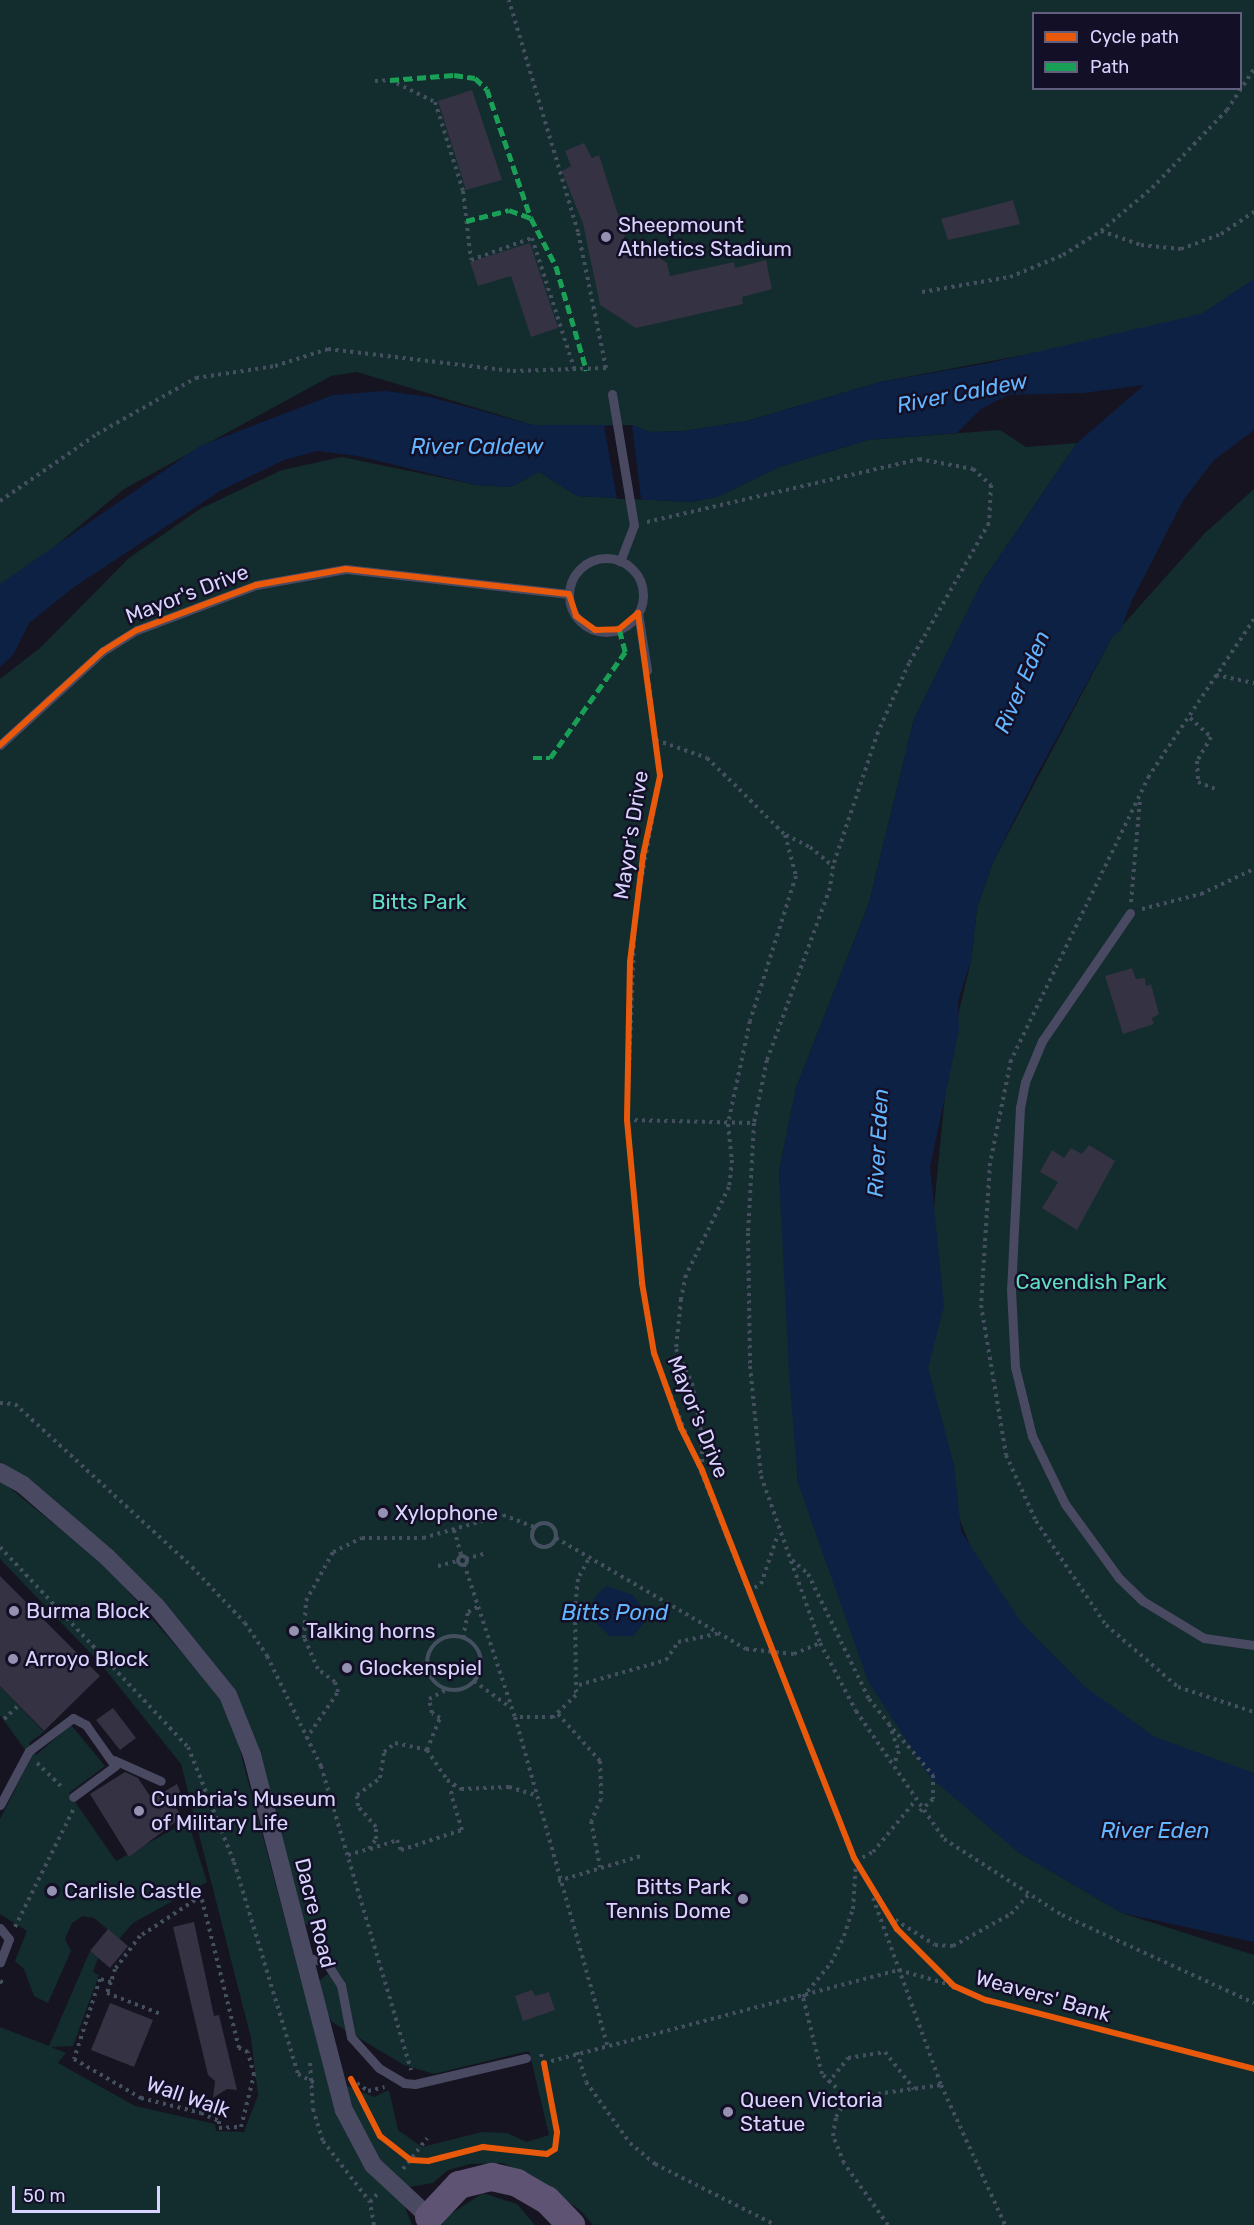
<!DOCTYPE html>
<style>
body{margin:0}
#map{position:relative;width:1254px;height:2225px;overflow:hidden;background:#161421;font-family:Rubik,sans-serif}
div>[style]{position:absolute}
.green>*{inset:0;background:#132c2d}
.water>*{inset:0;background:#0d2144}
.pier>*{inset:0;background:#161421}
.building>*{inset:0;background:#343243}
.path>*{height:4px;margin-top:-2px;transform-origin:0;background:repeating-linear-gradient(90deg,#44505f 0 3px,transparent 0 7.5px)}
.path>.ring{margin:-2px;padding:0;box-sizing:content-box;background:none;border:4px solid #44505f;border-radius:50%}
.lane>*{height:9px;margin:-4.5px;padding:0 4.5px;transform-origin:4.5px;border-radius:4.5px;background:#4a4962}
.lane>.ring{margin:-4.5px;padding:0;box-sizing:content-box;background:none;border:9px solid #4a4962;border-radius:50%}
.street>*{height:18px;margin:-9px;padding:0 9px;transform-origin:9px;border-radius:9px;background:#4a4962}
.primary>*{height:28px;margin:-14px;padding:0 14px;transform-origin:14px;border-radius:14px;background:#5e5373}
.quiet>*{height:4.5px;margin-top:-2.25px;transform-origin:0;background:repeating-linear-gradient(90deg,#1a9f57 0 9px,transparent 0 13.5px)}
.cycleway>*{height:6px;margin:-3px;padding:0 3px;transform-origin:3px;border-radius:3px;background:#e8590c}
.dots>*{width:16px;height:16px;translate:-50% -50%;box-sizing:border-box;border:3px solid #130f26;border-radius:50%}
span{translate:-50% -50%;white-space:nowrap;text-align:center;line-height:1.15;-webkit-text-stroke:5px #130f26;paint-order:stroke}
.poi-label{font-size:21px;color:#d9d4ff}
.left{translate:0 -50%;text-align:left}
.right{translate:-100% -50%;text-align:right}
.street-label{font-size:21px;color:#d9d4ff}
.park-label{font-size:21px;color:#5fe0c0}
.water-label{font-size:22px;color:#62b6ff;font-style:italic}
.legend{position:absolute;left:1032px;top:12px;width:210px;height:78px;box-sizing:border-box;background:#130f26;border:2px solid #625e7d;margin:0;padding:8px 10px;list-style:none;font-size:18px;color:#d9d4ff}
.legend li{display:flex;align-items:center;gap:12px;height:30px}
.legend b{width:30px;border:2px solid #625e7d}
.scale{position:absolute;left:12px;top:2186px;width:148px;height:27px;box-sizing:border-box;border:3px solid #d9d4ff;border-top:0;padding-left:8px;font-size:18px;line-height:21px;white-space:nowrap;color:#d9d4ff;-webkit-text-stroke:4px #130f26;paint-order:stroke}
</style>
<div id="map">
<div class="green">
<i style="clip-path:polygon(evenodd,0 0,1254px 0,1254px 288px,1171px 342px,1018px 356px,880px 382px,747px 421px,684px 431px,650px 432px,632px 425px,533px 425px,357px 372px,331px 376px,124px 489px,0 592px,0 0,1034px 14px,1240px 14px,1240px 88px,1034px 88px,1034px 14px)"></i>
<i style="clip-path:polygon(1000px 430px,1026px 447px,1077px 443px,982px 582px,914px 719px,869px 903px,796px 1088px,779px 1172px,798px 1483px,1018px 1852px,1122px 1913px,1254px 1955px,1254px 2225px,593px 2225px,581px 2211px,527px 2173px,502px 2163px,470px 2164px,448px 2170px,433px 2183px,409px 2187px,387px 2170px,370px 2146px,343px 2084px,374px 2097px,389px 2090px,398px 2130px,422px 2147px,482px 2132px,507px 2133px,527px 2142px,549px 2135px,529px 2051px,434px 2074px,404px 2065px,332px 2022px,314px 1985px,334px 1969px,324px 1937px,299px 1919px,242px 1707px,34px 1485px,0 1462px,0 679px,40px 648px,129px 558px,200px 509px,282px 470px,342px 457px,477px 485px,510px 487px,539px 472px,577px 496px,690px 502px,717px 497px,779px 467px,868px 440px)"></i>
<i style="clip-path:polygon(1254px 489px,1254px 1773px,1167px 1746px,1027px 1647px,982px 1577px,941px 1471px,926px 1389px,928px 1270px,949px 1053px,971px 961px,977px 908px,993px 862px,1112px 637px,1205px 533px)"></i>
<i style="clip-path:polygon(0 1480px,106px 1566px,218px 1694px,235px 1732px,328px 2081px,404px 2205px,412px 2225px,0 2225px,0 2027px,49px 2046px,90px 1951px,98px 1958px,93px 1972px,99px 1975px,73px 2046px,51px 2047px,66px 2053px,58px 2063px,135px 2106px,215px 2124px,216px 2131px,244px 2132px,258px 2095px,251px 2038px,181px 1764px,100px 1663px,0 1559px)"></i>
<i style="clip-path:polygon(0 1686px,44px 1732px,29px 1743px,36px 1755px,71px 1725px,105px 1766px,69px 1793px,116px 1861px,188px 1821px,207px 1882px,133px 1923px,119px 1939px,94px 1918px,83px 1916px,72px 1923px,65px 1939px,71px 1951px,48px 2003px,34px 1996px,24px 1969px,15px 1961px,27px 1931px,0 1914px,0 1819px,31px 1758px,0 1715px)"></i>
<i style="clip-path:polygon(483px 2193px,517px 2204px,535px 2225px,442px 2225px,446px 2217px)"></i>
</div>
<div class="water">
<i style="clip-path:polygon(1254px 279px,1254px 430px,1214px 460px,1184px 499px,1131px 602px,1121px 630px,1112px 637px,1036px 776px,993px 862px,977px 908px,971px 961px,958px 1001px,959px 1030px,930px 1167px,944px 1306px,928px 1368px,954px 1465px,961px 1531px,1021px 1622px,1084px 1686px,1155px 1737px,1254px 1773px,1254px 1942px,1122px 1913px,1018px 1852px,930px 1777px,868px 1681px,798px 1483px,789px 1373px,779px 1172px,796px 1088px,869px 903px,914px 719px,982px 582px,1077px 443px,1144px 385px,1083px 393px,1008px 395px,981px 409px,957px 433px,868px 440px,779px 467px,717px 497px,690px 502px,577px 496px,539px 472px,510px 487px,477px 485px,358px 456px,317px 451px,284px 460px,220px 491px,74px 587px,29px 623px,13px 655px,0 667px,0 584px,200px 446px,333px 395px,385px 391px,430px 397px,533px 425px,632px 425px,650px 432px,684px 431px,747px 421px,880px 382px,989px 363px,1201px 314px)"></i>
<i style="clip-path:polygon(606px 1586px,633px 1595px,649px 1617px,633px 1636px,610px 1636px,592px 1619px,594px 1598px)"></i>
</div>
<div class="pier">
<i style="clip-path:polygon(632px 425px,641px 499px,617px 499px,604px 426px)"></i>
</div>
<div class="building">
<i style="clip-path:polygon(472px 90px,502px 180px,466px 190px,438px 101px)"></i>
<i style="clip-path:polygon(584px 143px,592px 158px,599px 155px,630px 252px,648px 250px,667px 263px,670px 276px,734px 262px,735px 268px,766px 260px,772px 289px,742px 297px,743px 304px,636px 328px,600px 305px,583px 224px,562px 171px,571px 166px,565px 151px)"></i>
<i style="clip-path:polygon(1013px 200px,1020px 224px,948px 240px,941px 219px)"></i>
<i style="clip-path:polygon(530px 243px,558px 328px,531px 337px,511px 276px,478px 286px,470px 262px)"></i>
<i style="clip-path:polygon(1132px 968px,1136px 979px,1145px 978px,1146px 986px,1151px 984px,1159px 1014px,1152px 1018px,1154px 1024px,1123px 1034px,1105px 976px)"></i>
<i style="clip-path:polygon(1089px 1145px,1115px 1161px,1077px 1230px,1042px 1208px,1058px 1182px,1040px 1172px,1052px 1150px,1064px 1158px,1071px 1148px,1082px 1154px)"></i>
<i style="clip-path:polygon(0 1576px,100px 1676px,44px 1731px,0 1686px)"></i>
<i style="clip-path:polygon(113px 1708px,136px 1738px,120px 1750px,96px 1720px)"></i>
<i style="clip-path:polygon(125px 1772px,138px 1778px,152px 1799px,177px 1784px,183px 1799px,174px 1804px,182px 1817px,129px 1857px,90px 1794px)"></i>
<i style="clip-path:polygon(194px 1922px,214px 2016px,219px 2015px,237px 2090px,227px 2089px,213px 2098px,215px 2081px,208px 2075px,173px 1927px)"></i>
<i style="clip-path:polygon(108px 1929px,128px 1946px,110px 1968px,90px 1951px)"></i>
<i style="clip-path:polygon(532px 1990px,535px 1996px,549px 1992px,555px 2010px,523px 2021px,515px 1996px)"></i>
<i style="clip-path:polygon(110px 2003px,153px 2020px,134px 2067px,91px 2050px)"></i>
</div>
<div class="path">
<i style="left:375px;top:81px;width:15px;rotate:-4deg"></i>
<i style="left:390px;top:80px;width:50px;rotate:26.1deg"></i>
<i style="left:435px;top:102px;width:93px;rotate:72.5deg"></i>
<i style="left:463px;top:191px;width:69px;rotate:83.4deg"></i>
<i style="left:471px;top:260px;width:65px;rotate:-19.8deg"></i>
<i style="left:532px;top:238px;width:140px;rotate:72.1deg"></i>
<i style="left:1101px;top:231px;width:42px;rotate:19.3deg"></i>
<i style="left:1141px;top:245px;width:40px;rotate:5.7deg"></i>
<i style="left:1181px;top:249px;width:43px;rotate:-20.6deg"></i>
<i style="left:1221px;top:234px;width:40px;rotate:-34deg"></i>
<i style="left:922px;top:292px;width:89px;rotate:-9.7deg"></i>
<i style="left:1010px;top:277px;width:57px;rotate:-22.5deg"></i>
<i style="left:1063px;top:255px;width:45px;rotate:-32.3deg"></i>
<i style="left:1101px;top:231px;width:67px;rotate:-40.1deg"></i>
<i style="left:1152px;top:188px;width:108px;rotate:-46.1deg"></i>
<i style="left:1227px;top:110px;width:49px;rotate:-56.6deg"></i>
<i style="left:0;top:501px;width:118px;rotate:-34.6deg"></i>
<i style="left:97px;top:434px;width:114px;rotate:-29.5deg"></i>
<i style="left:196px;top:378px;width:80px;rotate:-8.6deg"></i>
<i style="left:275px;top:366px;width:56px;rotate:-17.8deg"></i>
<i style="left:328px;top:349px;width:186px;rotate:6.8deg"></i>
<i style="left:513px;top:371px;width:93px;rotate:-1.8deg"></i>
<i style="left:606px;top:368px;width:139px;rotate:-101.6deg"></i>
<i style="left:578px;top:232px;width:242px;rotate:-106.6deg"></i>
<i style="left:647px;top:522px;width:279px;rotate:-13deg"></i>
<i style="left:919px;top:459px;width:55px;rotate:10.5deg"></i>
<i style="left:973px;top:469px;width:24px;rotate:42deg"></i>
<i style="left:991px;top:485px;width:38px;rotate:93deg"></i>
<i style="left:989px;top:523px;width:161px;rotate:119.7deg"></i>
<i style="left:909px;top:663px;width:76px;rotate:114.2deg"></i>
<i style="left:878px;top:732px;width:141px;rotate:108.6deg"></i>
<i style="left:833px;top:866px;width:22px;rotate:98deg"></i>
<i style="left:830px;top:888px;width:183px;rotate:110.1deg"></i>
<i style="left:767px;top:1060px;width:64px;rotate:101.7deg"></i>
<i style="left:754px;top:1123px;width:110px;rotate:93.1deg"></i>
<i style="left:748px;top:1233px;width:133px;rotate:89.1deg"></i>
<i style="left:750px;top:1366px;width:111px;rotate:84.3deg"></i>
<i style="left:761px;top:1476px;width:177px;rotate:70.5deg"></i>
<i style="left:820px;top:1643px;width:77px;rotate:62.1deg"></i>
<i style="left:856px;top:1711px;width:155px;rotate:55.5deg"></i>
<i style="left:944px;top:1839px;width:140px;rotate:32.8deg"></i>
<i style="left:1062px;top:1915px;width:211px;rotate:24.6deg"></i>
<i style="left:1254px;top:619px;width:189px;rotate:123.8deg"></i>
<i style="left:1149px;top:776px;width:316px;rotate:115.9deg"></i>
<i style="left:1011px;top:1060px;width:105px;rotate:101.5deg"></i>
<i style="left:990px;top:1163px;width:142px;rotate:93.6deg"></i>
<i style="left:981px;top:1305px;width:152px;rotate:80.5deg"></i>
<i style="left:1006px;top:1455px;width:72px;rotate:65.6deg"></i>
<i style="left:1036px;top:1521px;width:125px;rotate:56.1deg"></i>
<i style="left:1106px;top:1625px;width:95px;rotate:40.7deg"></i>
<i style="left:1178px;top:1687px;width:80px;rotate:18.2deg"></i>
<i style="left:1216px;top:675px;width:39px;rotate:12deg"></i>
<i style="left:649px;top:683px;width:94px;rotate:83.3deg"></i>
<i style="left:660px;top:776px;width:141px;rotate:100.2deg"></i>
<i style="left:635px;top:915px;width:205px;rotate:92.2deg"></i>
<i style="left:627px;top:1120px;width:164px;rotate:84.7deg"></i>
<i style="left:642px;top:1283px;width:71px;rotate:80.3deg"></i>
<i style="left:654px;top:1353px;width:543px;rotate:68.39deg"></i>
<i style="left:854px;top:1858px;width:83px;rotate:58.8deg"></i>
<i style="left:897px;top:1929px;width:81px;rotate:45deg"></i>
<i style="left:954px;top:1986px;width:35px;rotate:24deg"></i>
<i style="left:986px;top:2000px;width:277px;rotate:14.4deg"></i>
<i style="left:1190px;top:718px;width:28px;rotate:42deg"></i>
<i style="left:1211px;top:737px;width:28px;rotate:120deg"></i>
<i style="left:1197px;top:761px;width:21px;rotate:87deg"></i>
<i style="left:1198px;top:782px;width:18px;rotate:22deg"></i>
<i style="left:656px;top:740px;width:54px;rotate:19.4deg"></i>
<i style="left:707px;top:758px;width:37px;rotate:44deg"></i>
<i style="left:734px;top:784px;width:72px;rotate:45deg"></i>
<i style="left:785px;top:835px;width:42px;rotate:75deg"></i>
<i style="left:796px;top:876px;width:152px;rotate:107.6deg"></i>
<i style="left:750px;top:1021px;width:105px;rotate:102.1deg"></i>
<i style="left:728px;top:1124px;width:36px;rotate:84deg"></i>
<i style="left:732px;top:1160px;width:27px;rotate:96deg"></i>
<i style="left:729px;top:1187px;width:98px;rotate:116deg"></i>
<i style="left:686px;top:1275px;width:25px;rotate:102deg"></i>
<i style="left:681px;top:1299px;width:50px;rotate:95.7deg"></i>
<i style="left:676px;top:1349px;width:38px;rotate:65deg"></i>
<i style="left:692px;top:1383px;width:54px;rotate:79.3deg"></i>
<i style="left:702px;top:1436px;width:33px;rotate:90deg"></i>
<i style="left:786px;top:835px;width:27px;rotate:27deg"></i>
<i style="left:810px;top:847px;width:30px;rotate:40deg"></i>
<i style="left:1131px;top:902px;width:103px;rotate:-85deg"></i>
<i style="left:1142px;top:909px;width:61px;rotate:-14.3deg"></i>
<i style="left:1201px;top:894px;width:59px;rotate:-25.3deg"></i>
<i style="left:627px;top:1120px;width:127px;rotate:1.4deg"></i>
<i style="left:0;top:1403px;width:15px;rotate:4deg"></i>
<i style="left:15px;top:1404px;width:241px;rotate:42.6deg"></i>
<i style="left:192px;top:1567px;width:77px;rotate:46.6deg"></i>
<i style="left:245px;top:1623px;width:40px;rotate:56deg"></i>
<i style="left:267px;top:1656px;width:123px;rotate:63.9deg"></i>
<i style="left:321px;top:1766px;width:317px;rotate:73.5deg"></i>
<i class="ring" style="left:532px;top:1523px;width:20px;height:20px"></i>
<i style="left:454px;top:1530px;width:26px;rotate:74deg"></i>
<i style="left:556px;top:1538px;width:220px;rotate:30.3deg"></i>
<i style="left:746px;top:1649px;width:48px;rotate:5.9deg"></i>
<i style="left:794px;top:1654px;width:28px;rotate:-23deg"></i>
<i style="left:0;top:1547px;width:274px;rotate:46.8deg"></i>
<i style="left:188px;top:1747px;width:124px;rotate:68.2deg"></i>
<i style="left:234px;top:1862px;width:221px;rotate:73.2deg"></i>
<i style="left:298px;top:2074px;width:19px;rotate:28deg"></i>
<i class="ring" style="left:457.5px;top:1555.5px;width:5px;height:5px"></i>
<i style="left:466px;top:1559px;width:22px;rotate:-16deg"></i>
<i style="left:588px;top:1560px;width:21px;rotate:118deg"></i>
<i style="left:578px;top:1579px;width:28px;rotate:96deg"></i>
<i style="left:575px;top:1607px;width:88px;rotate:89.3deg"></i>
<i style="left:576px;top:1695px;width:32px;rotate:136deg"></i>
<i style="left:553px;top:1717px;width:38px;rotate:180deg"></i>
<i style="left:515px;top:1717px;width:341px;rotate:74.3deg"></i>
<i style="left:792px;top:1560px;width:21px;rotate:41deg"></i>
<i style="left:808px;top:1574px;width:139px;rotate:64deg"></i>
<i style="left:869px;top:1699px;width:32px;rotate:51deg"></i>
<i style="left:889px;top:1724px;width:29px;rotate:70deg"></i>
<i style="left:899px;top:1751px;width:14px;rotate:111deg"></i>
<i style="left:464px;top:1564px;width:161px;rotate:71.6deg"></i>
<i style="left:438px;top:1566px;width:21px;rotate:-14deg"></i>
<i style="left:748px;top:1591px;width:15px;rotate:-28deg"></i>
<i style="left:761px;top:1584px;width:53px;rotate:-71.2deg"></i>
<i class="ring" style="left:427px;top:1636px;width:50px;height:50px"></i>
<i style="left:463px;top:1638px;width:26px;rotate:-79deg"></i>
<i style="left:468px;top:1612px;width:15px;rotate:-28deg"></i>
<i style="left:474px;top:1681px;width:46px;rotate:36.1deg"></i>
<i style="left:579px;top:1685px;width:91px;rotate:-16deg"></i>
<i style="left:666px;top:1660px;width:22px;rotate:-56deg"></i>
<i style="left:678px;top:1642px;width:40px;rotate:-12deg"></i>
<i style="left:558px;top:1714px;width:63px;rotate:48.2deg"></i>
<i style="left:600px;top:1761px;width:38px;rotate:88deg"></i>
<i style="left:601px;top:1799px;width:24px;rotate:114deg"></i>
<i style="left:591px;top:1821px;width:47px;rotate:78.9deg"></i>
<i style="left:4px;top:1719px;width:21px;rotate:-43deg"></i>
<i style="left:893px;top:1729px;width:61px;rotate:49deg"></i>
<i style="left:933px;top:1775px;width:24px;rotate:90deg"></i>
<i style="left:933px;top:1799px;width:18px;rotate:137deg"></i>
<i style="left:306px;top:1739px;width:57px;rotate:-55.8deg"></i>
<i style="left:338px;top:1692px;width:10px;rotate:-107deg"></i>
<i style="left:335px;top:1682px;width:21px;rotate:-143deg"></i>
<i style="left:318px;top:1669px;width:34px;rotate:-114deg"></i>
<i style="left:304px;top:1638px;width:37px;rotate:-87deg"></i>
<i style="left:306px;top:1601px;width:56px;rotate:-61.1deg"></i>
<i style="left:333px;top:1552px;width:32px;rotate:-26deg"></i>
<i style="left:362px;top:1538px;width:61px"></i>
<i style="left:423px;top:1538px;width:83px;rotate:-16deg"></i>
<i style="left:503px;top:1515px;width:33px;rotate:21deg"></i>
<i style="left:427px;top:1750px;width:35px;rotate:-68deg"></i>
<i style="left:440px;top:1718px;width:9px;rotate:-148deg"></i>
<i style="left:432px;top:1713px;width:14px;rotate:-102deg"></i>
<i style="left:429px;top:1699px;width:19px;rotate:-28deg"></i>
<i style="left:37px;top:1763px;width:37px;rotate:44deg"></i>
<i style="left:370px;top:1849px;width:28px;rotate:-18deg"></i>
<i style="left:397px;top:1840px;width:11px;rotate:68deg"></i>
<i style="left:401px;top:1850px;width:64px;rotate:-18.2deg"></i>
<i style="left:462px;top:1830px;width:38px;rotate:-107deg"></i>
<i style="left:451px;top:1794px;width:9px;rotate:-72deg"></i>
<i style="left:348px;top:1855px;width:22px;rotate:-16deg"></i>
<i style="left:369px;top:1849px;width:12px;rotate:-55deg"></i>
<i style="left:376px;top:1839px;width:12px;rotate:-90deg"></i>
<i style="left:376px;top:1827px;width:28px;rotate:-131deg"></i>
<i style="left:358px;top:1806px;width:11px;rotate:-95deg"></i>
<i style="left:357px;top:1795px;width:29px;rotate:-36deg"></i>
<i style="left:380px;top:1778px;width:26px;rotate:-81deg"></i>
<i style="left:384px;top:1752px;width:14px;rotate:-39deg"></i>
<i style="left:395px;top:1743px;width:33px;rotate:12deg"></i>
<i style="left:427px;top:1750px;width:36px;rotate:56deg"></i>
<i style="left:447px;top:1780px;width:17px;rotate:33deg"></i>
<i style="left:461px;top:1789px;width:48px;rotate:-2.4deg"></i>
<i style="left:509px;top:1787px;width:30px;rotate:17deg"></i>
<i style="left:558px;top:1881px;width:87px;rotate:-16.8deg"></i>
<i style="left:873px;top:1898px;width:199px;rotate:70deg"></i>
<i style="left:941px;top:2085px;width:154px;rotate:65.4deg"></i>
<i style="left:889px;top:1916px;width:54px;rotate:32.2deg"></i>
<i style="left:935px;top:1945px;width:18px;rotate:3deg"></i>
<i style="left:953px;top:1946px;width:66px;rotate:-28.9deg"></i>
<i style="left:1011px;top:1914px;width:25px;rotate:-48deg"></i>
<i style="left:15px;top:1927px;width:131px;rotate:-63.6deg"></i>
<i style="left:0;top:1981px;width:4px;rotate:34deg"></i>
<i style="left:111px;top:1982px;width:11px;rotate:-165deg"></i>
<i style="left:100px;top:1979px;width:84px;rotate:108deg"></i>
<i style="left:74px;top:2059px;width:78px;rotate:30.2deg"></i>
<i style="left:141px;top:2098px;width:62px;rotate:14deg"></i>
<i style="left:201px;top:2113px;width:20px;rotate:24deg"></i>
<i style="left:219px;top:2121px;width:7px;rotate:90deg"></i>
<i style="left:219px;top:2128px;width:22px;rotate:-3deg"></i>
<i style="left:241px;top:2127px;width:54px;rotate:-76deg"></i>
<i style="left:254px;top:2075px;width:24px;rotate:-105deg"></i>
<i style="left:248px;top:2052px;width:10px;rotate:-156deg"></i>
<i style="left:239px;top:2048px;width:157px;rotate:-104deg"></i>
<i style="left:201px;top:1896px;width:73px;rotate:146.7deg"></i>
<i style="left:140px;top:1936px;width:41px;rotate:127.1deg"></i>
<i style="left:115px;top:1969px;width:14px;rotate:107deg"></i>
<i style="left:111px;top:1982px;width:12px;rotate:110deg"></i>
<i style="left:107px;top:1993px;width:58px;rotate:21.3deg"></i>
<i style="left:577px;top:2052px;width:31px;rotate:73deg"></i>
<i style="left:586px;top:2082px;width:75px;rotate:54.2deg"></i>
<i style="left:630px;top:2143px;width:33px;rotate:40deg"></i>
<i style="left:655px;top:2164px;width:135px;rotate:26.9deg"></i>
<i style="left:541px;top:2054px;width:9px;rotate:72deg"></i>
<i style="left:544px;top:2063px;width:367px;rotate:-14.7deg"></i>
<i style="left:899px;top:1970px;width:54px;rotate:16.1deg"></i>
<i style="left:310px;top:2063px;width:46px;rotate:86.3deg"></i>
<i style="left:313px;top:2109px;width:34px;rotate:73deg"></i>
<i style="left:323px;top:2141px;width:77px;rotate:52.4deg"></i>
<i style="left:357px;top:2083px;width:14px;rotate:36deg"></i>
<i style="left:368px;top:2091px;width:17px;rotate:-13deg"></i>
<i style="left:828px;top:2083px;width:32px;rotate:-51deg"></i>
<i style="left:848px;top:2058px;width:37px;rotate:-9deg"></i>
<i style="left:885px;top:2052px;width:47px;rotate:51.9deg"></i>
<i style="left:848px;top:2098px;width:94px;rotate:-8deg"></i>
<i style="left:403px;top:2169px;width:39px;rotate:-52deg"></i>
<i style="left:374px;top:2225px;width:23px;rotate:-100deg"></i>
<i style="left:370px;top:2202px;width:12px;rotate:-48deg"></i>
<i style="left:888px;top:2225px;width:76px;rotate:-125.4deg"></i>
<i style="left:844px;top:2163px;width:29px;rotate:-112deg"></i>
<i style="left:833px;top:2136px;width:19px;rotate:-81deg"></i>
<i style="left:836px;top:2117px;width:22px;rotate:-60deg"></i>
<i style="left:847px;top:2098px;width:35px;rotate:-136deg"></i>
<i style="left:822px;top:2074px;width:79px;rotate:-103.9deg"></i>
<i style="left:803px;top:1997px;width:44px;rotate:-50.5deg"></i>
<i style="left:831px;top:1963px;width:30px;rotate:-64deg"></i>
<i style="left:844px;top:1936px;width:28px;rotate:-72deg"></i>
<i style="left:853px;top:1909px;width:48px;rotate:-86.4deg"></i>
<i style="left:856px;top:1861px;width:19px;rotate:-28deg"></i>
<i style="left:873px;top:1852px;width:66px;rotate:-50.5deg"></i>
</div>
<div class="lane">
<i style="left:612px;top:394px;width:133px;rotate:80.5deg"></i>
<i style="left:634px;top:525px;width:39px;rotate:111deg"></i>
<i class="ring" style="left:569px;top:558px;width:65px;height:65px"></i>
<i style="left:638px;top:613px;width:58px;rotate:81deg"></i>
<i style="left:0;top:745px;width:139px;rotate:-42.4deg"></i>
<i style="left:103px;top:651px;width:40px;rotate:-32deg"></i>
<i style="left:137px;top:630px;width:127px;rotate:-20.7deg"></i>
<i style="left:256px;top:585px;width:91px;rotate:-10.1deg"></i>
<i style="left:346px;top:569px;width:224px;rotate:6.4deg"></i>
<i style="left:1130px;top:913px;width:155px;rotate:124.5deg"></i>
<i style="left:1042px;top:1041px;width:44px;rotate:112.5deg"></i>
<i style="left:1025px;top:1082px;width:25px;rotate:101deg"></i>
<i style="left:1020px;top:1107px;width:183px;rotate:92.8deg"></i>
<i style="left:1011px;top:1290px;width:77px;rotate:87deg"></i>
<i style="left:1015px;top:1367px;width:71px;rotate:76.2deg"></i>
<i style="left:1032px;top:1436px;width:76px;rotate:64.1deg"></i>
<i style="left:1065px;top:1504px;width:92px;rotate:53.9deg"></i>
<i style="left:1119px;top:1578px;width:33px;rotate:44deg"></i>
<i style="left:1143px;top:1601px;width:71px;rotate:31.2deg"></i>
<i style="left:1204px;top:1638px;width:50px;rotate:8deg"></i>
<i style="left:114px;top:1760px;width:51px;rotate:24.1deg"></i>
<i style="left:0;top:1805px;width:61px;rotate:-61.8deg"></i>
<i style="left:29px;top:1751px;width:55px;rotate:-36.9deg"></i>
<i style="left:73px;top:1718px;width:15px;rotate:28deg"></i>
<i style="left:86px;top:1725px;width:50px;rotate:54.7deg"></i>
<i style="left:115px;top:1766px;width:52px;rotate:143.6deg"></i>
<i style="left:0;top:1928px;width:14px;rotate:51deg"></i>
<i style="left:9px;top:1939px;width:25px;rotate:111deg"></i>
<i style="left:303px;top:1957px;width:24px;rotate:12deg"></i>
<i style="left:326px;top:1962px;width:27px;rotate:57deg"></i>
<i style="left:341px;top:1985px;width:53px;rotate:79.1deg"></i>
<i style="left:351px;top:2037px;width:42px;rotate:47.9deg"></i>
<i style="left:379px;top:2068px;width:29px;rotate:31deg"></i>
<i style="left:404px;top:2083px;width:11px;rotate:5deg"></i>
<i style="left:415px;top:2084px;width:114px;rotate:-13.2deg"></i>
</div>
<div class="street">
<i style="left:0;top:1472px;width:26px;rotate:29deg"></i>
<i style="left:23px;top:1485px;width:111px;rotate:40.6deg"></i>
<i style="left:107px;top:1557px;width:69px;rotate:45deg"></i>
<i style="left:156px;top:1606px;width:114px;rotate:51deg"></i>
<i style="left:228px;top:1695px;width:65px;rotate:68.2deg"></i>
<i style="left:252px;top:1755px;width:367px;rotate:75.5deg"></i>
<i style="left:344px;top:2110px;width:62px;rotate:62.2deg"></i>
<i style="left:373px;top:2165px;width:76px;rotate:42.9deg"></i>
</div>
<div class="primary">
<i style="left:429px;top:2217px;width:44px;rotate:-46.8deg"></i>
<i style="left:459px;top:2185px;width:34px;rotate:-14deg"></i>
<i style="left:492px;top:2177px;width:26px;rotate:13deg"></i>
<i style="left:517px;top:2183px;width:34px;rotate:30deg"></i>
<i style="left:547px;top:2200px;width:35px;rotate:46deg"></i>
</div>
<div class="quiet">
<i style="left:390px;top:80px;width:64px;rotate:-4.5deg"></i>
<i style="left:454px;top:75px;width:21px;rotate:8deg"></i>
<i style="left:475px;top:78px;width:16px;rotate:43deg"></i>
<i style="left:487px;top:89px;width:136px;rotate:71.2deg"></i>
<i style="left:466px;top:221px;width:44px;rotate:-14.3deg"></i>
<i style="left:509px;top:210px;width:23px;rotate:20deg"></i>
<i style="left:531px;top:218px;width:54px;rotate:62.5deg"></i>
<i style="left:556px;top:266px;width:109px;rotate:73.6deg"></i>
<i style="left:533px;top:758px;width:17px"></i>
<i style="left:550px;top:758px;width:130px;rotate:-54.7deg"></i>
<i style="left:625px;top:652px;width:24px;rotate:-105deg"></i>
</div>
<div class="cycleway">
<i style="left:638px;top:613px;width:164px;rotate:82.3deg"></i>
<i style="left:660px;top:776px;width:82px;rotate:102deg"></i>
<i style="left:643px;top:856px;width:107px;rotate:97deg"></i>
<i style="left:630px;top:962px;width:158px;rotate:91.1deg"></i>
<i style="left:627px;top:1120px;width:164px;rotate:84.7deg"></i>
<i style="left:642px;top:1283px;width:71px;rotate:80.3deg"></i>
<i style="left:654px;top:1353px;width:80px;rotate:70.2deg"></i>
<i style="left:681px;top:1428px;width:47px;rotate:63.4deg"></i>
<i style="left:702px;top:1470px;width:417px;rotate:68.6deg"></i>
<i style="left:854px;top:1858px;width:83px;rotate:58.8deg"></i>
<i style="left:897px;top:1929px;width:81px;rotate:45deg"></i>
<i style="left:954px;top:1986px;width:35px;rotate:24deg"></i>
<i style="left:986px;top:2000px;width:277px;rotate:14.4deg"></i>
<i style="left:0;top:745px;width:139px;rotate:-42.4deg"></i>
<i style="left:103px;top:651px;width:40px;rotate:-32deg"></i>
<i style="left:137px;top:630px;width:127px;rotate:-20.7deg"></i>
<i style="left:256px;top:585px;width:91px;rotate:-10.1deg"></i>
<i style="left:346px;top:569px;width:224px;rotate:6.4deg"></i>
<i style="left:569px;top:594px;width:23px;rotate:72deg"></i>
<i style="left:576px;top:616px;width:24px;rotate:36deg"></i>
<i style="left:595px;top:630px;width:24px;rotate:-2deg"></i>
<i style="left:619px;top:629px;width:25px;rotate:-40deg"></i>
<i style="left:351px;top:2079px;width:64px;rotate:63deg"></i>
<i style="left:380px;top:2136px;width:39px;rotate:38deg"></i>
<i style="left:411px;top:2160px;width:17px;rotate:3deg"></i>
<i style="left:428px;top:2161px;width:57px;rotate:-14.3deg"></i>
<i style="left:483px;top:2147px;width:64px;rotate:6.2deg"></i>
<i style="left:547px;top:2154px;width:9px;rotate:-32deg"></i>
<i style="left:555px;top:2149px;width:17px;rotate:-83deg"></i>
<i style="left:557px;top:2132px;width:70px;rotate:-100.7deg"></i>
</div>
<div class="dots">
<i style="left:606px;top:237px;background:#9591b1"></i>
<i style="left:383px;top:1513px;background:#9591b1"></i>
<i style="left:14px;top:1611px;background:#9591b1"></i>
<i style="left:294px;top:1631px;background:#9591b1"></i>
<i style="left:13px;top:1659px;background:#9591b1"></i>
<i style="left:347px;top:1668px;background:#9591b1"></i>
<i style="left:139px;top:1811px;background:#9591b1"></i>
<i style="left:52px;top:1891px;background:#9591b1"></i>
<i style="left:743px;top:1899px;background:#9591b1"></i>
<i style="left:728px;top:2112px;background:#9591b1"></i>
</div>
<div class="poi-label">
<span class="left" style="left:618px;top:237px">Sheepmount<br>Athletics Stadium</span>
<span class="left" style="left:395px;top:1513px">Xylophone</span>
<span class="left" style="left:26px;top:1611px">Burma Block</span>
<span class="left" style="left:306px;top:1631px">Talking horns</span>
<span class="left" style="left:25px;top:1659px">Arroyo Block</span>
<span class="left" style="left:359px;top:1668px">Glockenspiel</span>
<span class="left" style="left:151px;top:1811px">Cumbria's Museum<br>of Military Life</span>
<span class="right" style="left:731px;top:1899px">Bitts Park<br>Tennis Dome</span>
<span class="left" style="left:64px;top:1891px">Carlisle Castle</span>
<span class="left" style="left:740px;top:2112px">Queen Victoria<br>Statue</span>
</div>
<div class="street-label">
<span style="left:187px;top:594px;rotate:-21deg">Mayor's Drive</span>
<span style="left:631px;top:835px;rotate:-81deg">Mayor's Drive</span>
<span style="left:698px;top:1417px;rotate:68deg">Mayor's Drive</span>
<span style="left:315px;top:1913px;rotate:76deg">Dacre Road</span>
<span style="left:1043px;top:1996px;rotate:16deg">Weavers' Bank</span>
<span style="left:188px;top:2097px;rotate:19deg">Wall Walk</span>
</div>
<div class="park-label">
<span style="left:419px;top:902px">Bitts Park</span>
<span style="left:1091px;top:1282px">Cavendish Park</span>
</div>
<div class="water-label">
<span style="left:962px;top:393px;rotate:-11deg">River Caldew</span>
<span style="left:477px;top:447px">River Caldew</span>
<span style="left:1022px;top:682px;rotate:-67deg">River Eden</span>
<span style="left:878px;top:1143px;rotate:-87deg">River Eden</span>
<span style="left:615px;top:1613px">Bitts Pond</span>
<span style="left:1155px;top:1831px">River Eden</span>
</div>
<ul class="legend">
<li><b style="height:8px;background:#e8590c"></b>Cycle path</li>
<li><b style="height:8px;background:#1a9f57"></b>Path</li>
</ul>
<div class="scale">50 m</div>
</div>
